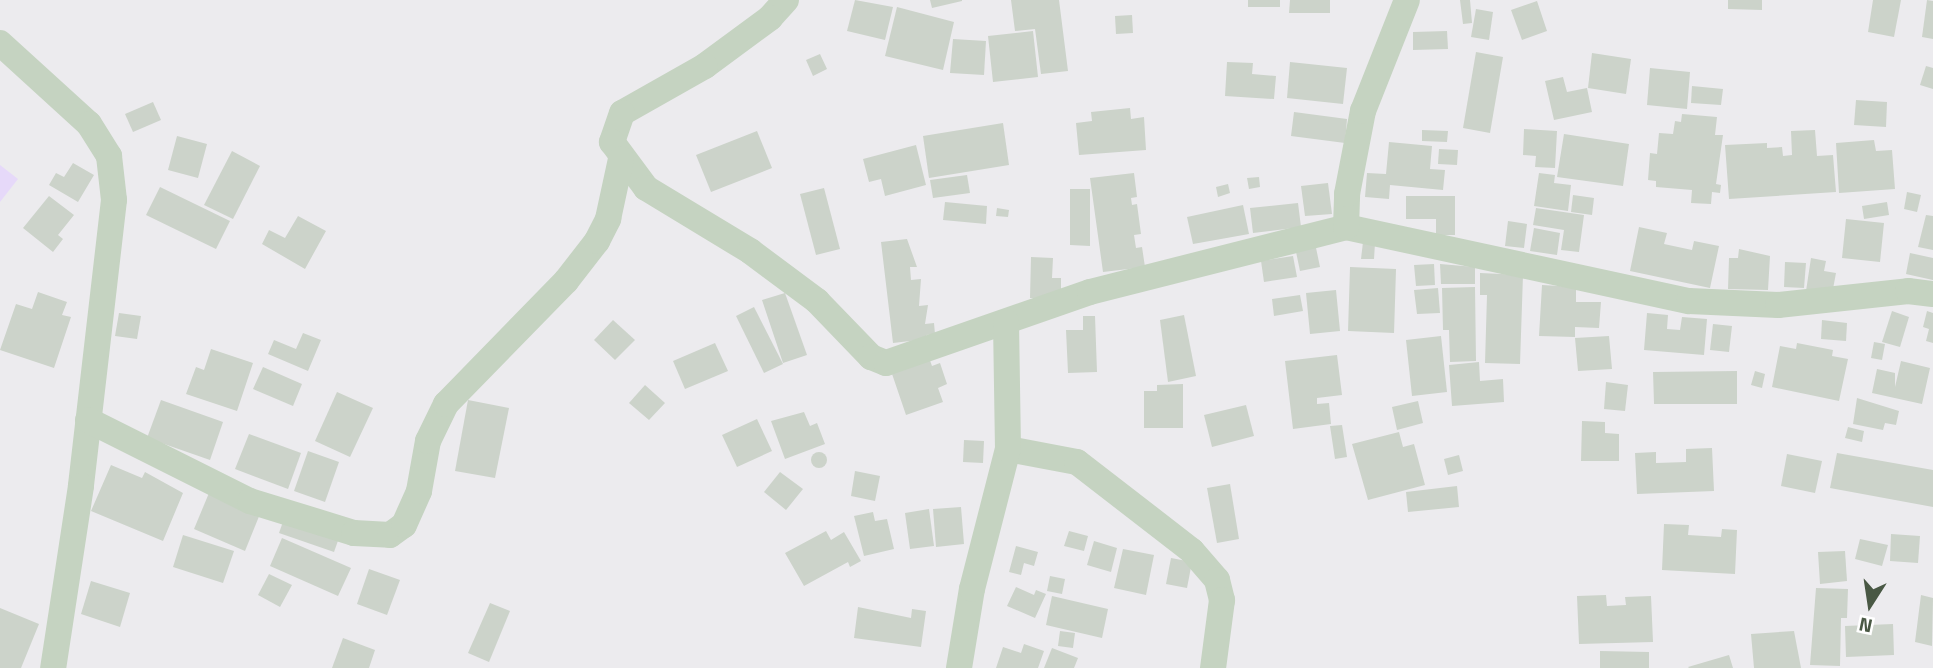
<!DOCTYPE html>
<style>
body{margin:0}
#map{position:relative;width:1933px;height:668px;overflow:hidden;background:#ecebee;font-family:"Titillium Web",sans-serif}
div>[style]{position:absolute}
.medical>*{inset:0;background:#e6d9f9}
.building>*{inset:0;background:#ccd3ca}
.round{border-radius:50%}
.minor>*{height:26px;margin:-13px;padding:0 13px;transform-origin:13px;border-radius:13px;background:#c5d3c1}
span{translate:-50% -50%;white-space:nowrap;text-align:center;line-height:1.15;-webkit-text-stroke:7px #fff;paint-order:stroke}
.north{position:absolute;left:1835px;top:570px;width:70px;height:70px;-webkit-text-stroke:5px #fff;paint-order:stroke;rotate:192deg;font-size:19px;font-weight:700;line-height:28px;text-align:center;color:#495844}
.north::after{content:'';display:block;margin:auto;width:24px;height:32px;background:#495844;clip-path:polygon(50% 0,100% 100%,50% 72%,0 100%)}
</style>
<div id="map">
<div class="medical">
<i style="clip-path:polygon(0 165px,18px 179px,0 202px)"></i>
</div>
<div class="building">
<i style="clip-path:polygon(855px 0,893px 7px,885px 40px,847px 31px)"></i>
<i style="clip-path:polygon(930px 0,962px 0,962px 1px,932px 8px)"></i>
<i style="clip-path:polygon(1011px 0,1059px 0,1068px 71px,1041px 74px,1035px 29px,1015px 31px)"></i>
<i style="clip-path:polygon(1248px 0,1280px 0,1280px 7px,1248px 7px)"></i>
<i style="clip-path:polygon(1290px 0,1330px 0,1330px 13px,1289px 13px)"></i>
<i style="clip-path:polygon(1460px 0,1470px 0,1472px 23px,1463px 24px)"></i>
<i style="clip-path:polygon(1728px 0,1762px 0,1762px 10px,1728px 9px)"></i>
<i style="clip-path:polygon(1873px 0,1901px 0,1894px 37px,1868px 32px)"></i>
<i style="clip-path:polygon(1927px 0,1933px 1px,1933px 39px,1922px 37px)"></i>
<i style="clip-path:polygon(1537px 1px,1547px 31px,1522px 40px,1511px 10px)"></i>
<i style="clip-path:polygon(897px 7px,954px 22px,943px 70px,885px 56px)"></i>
<i style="clip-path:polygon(1476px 9px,1493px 12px,1489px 40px,1471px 37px)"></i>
<i style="clip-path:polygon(1132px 15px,1133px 33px,1116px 34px,1115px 16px)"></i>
<i style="clip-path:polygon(1033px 31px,1038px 77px,993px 82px,988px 36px)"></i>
<i style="clip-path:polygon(1447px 31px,1448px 49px,1413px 50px,1413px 32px)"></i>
<i style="clip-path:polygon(953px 39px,986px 41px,984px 75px,950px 73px)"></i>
<i style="clip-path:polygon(1476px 52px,1503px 57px,1490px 133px,1463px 128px)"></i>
<i style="clip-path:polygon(1592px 53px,1631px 59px,1626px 94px,1588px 88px)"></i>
<i style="clip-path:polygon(820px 54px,827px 69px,813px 76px,806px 60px)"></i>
<i style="clip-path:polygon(1227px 62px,1253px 63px,1252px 74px,1276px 76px,1274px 99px,1225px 96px)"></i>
<i style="clip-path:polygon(1290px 62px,1347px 68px,1343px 104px,1287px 98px)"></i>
<i style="clip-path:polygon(1926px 66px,1933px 68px,1933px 89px,1920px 85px)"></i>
<i style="clip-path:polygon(1650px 68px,1690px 72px,1687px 109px,1647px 105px)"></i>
<i style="clip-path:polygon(1563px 77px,1567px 92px,1587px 88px,1592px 112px,1554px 120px,1545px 81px)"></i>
<i style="clip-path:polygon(1692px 86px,1723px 89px,1721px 105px,1691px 103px)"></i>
<i style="clip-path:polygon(1856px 100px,1887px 102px,1886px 127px,1854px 125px)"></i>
<i style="clip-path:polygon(153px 102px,161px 120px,133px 132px,125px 114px)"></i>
<i style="clip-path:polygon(1130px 108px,1131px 119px,1144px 117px,1146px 150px,1079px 155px,1076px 123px,1092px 121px,1091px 112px)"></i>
<i style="clip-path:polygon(1294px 112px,1347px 119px,1345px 143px,1291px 136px)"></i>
<i style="clip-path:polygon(1682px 114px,1717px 117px,1715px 135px,1723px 135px,1716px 184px,1721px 185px,1720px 193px,1712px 192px,1711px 204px,1691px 203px,1692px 190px,1656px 187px,1656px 181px,1648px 180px,1650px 153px,1657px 154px,1659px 133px,1673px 134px,1675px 121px,1681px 122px)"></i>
<i style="clip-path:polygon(1003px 123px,1009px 165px,929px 178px,923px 136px)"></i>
<i style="clip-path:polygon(1524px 129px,1557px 131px,1555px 168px,1535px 167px,1536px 156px,1523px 155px)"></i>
<i style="clip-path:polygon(1422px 130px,1448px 131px,1447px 142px,1422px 141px)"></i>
<i style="clip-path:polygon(1815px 130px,1817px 156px,1833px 155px,1836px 192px,1729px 199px,1725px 145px,1767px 143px,1767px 148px,1782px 147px,1783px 156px,1792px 155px,1791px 131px)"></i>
<i style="clip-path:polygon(757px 131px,772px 168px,711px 192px,696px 155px)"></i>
<i style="clip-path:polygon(1564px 134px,1629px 144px,1623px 186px,1557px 177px)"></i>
<i style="clip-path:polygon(177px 136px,207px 144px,198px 178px,168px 170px)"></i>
<i style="clip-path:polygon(1874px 140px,1876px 151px,1892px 150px,1895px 189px,1839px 193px,1836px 143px)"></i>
<i style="clip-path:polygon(1389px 142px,1432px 146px,1430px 169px,1445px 170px,1443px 190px,1390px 185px,1389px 199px,1365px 197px,1367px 173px,1386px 174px)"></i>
<i style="clip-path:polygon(916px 145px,926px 185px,885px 196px,881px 179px,869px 182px,863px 159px)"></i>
<i style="clip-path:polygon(1439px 149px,1458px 150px,1457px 165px,1438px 164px)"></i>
<i style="clip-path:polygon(232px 151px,260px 166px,233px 219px,204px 205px)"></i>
<i style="clip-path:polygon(73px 163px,94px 175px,78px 202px,49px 185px,56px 173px,64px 177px)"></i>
<i style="clip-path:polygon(1134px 173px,1137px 197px,1131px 198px,1132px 205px,1137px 204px,1141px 234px,1134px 235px,1136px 248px,1142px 247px,1145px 267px,1103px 272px,1090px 178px)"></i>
<i style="clip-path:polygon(1539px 173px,1555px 175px,1554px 183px,1571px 185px,1568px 211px,1534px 206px)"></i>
<i style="clip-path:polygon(967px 175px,970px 193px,933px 198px,930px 180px)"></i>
<i style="clip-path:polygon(1259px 177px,1260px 187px,1249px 189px,1247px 178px)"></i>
<i style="clip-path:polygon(1328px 183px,1332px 214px,1305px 216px,1301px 186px)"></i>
<i style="clip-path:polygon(1228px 184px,1230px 193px,1218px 197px,1216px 187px)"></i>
<i style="clip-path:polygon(160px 187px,230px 221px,216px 249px,146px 215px)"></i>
<i style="clip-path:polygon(824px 188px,840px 249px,816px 255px,800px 194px)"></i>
<i style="clip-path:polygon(1070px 189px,1090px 189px,1090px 246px,1070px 245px)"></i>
<i style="clip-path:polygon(1907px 192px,1921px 195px,1917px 212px,1904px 209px)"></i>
<i style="clip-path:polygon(1573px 195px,1594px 198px,1592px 215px,1571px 212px)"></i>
<i style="clip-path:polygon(49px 196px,74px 215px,58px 235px,63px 239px,53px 252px,23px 228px)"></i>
<i style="clip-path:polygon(1406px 196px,1455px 196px,1455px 235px,1436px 235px,1436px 219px,1406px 219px)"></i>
<i style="clip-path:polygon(945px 202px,987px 206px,986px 224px,943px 220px)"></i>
<i style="clip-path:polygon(1887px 202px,1889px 215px,1864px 219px,1862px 206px)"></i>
<i style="clip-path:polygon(1298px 203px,1301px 227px,1253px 233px,1250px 208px)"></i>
<i style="clip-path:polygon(1243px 205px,1249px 234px,1193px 244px,1187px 217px)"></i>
<i style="clip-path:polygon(997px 208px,1009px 210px,1008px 217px,996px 216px)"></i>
<i style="clip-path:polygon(1536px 208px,1584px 215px,1579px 252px,1561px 250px,1564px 230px,1533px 225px)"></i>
<i style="clip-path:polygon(1926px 215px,1933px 216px,1933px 250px,1918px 247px)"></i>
<i style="clip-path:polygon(298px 216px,326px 231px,305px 269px,262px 244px,269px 230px,285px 238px)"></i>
<i style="clip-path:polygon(1846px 219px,1884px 223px,1880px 262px,1842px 258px)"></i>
<i style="clip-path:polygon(1508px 221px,1527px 224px,1524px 248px,1505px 246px)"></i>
<i style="clip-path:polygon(1639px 227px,1667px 233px,1664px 244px,1692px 250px,1694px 241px,1719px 246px,1710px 288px,1630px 271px)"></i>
<i style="clip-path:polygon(1534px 228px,1560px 233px,1557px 255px,1530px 251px)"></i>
<i style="clip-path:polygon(907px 239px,917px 267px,910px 267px,911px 280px,921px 279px,919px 306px,928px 305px,925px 324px,934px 323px,935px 334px,926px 335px,927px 339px,893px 343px,881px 242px)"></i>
<i style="clip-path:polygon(1363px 242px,1375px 243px,1374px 259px,1361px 259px)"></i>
<i style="clip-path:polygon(1315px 243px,1320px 267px,1300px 271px,1295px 247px)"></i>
<i style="clip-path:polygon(1739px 249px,1770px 256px,1768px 290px,1728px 289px,1729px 258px,1738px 258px)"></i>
<i style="clip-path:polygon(1910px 253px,1933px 258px,1933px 280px,1906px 274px)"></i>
<i style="clip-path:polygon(1293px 256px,1297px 277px,1264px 282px,1261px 261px)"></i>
<i style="clip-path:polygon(1031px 257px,1053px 258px,1052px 278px,1061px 278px,1061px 291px,1053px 291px,1053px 298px,1030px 298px)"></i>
<i style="clip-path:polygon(1811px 258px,1826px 261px,1824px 271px,1836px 273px,1833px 289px,1806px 291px)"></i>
<i style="clip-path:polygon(1785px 262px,1806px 263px,1804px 288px,1784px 287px)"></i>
<i style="clip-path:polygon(1434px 264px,1435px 285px,1416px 286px,1414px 265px)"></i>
<i style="clip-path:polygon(1440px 264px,1475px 267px,1475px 284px,1441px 284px)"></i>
<i style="clip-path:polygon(1350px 267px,1396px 269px,1394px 333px,1348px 331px)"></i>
<i style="clip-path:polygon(1480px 273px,1523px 275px,1520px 364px,1485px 363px,1487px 295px,1480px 295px)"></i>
<i style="clip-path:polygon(1542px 285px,1576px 287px,1576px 302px,1601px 302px,1599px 328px,1575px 327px,1575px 337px,1539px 336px)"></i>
<i style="clip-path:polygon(1475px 287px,1476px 361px,1450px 362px,1449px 330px,1443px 330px,1442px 288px)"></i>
<i style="clip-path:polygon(1438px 288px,1440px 313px,1417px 314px,1414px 290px)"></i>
<i style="clip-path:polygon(1336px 290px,1340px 331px,1310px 334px,1306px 293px)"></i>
<i style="clip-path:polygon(38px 292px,67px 302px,62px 315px,71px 317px,54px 368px,0 350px,16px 304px,32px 309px)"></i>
<i style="clip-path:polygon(785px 293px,807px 355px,783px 363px,762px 300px)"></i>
<i style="clip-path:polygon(1300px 295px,1303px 311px,1274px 316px,1272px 299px)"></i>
<i style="clip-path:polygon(754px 307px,783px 364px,764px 373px,736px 316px)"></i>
<i style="clip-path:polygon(1892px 311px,1909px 317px,1900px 347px,1882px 342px)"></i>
<i style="clip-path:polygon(1927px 311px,1933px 313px,1933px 343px,1926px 341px,1929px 329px,1923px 327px)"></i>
<i style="clip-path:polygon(119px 313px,141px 316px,137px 339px,115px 336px)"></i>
<i style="clip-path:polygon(1647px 313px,1668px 315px,1667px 329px,1680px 330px,1682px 317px,1707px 319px,1704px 355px,1644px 350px)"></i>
<i style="clip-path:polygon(1184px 315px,1196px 376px,1168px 382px,1160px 320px)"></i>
<i style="clip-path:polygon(1083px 316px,1095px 316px,1097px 372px,1068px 373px,1066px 330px,1083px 330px)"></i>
<i style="clip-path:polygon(613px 320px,635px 340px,615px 360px,594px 340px)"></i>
<i style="clip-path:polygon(1822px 320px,1847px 323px,1846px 341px,1821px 339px)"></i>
<i style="clip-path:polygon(1713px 324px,1732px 326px,1729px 352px,1710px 350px)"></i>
<i style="clip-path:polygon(303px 333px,321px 340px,308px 371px,268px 354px,274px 340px,296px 349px)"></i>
<i style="clip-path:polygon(1441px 336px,1447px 392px,1412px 396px,1406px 340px)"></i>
<i style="clip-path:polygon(1609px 336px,1612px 369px,1578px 371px,1575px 338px)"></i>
<i style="clip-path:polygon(1874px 342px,1885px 344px,1882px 360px,1871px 358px)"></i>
<i style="clip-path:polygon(715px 343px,728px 371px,685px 389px,673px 361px)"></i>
<i style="clip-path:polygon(1797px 343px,1833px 350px,1832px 356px,1848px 359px,1839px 401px,1772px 387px,1780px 346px,1796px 349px)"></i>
<i style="clip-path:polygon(211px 349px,253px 363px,237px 411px,186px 394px,196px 367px,204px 370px)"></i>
<i style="clip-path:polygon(928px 355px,932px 366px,940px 363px,947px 384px,938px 388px,943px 402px,906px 415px,890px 368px)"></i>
<i style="clip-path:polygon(1337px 355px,1342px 395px,1317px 398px,1317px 404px,1329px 403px,1331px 424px,1293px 429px,1285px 361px)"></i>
<i style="clip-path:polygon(1901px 361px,1930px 368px,1922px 404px,1872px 393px,1877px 369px,1895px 373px,1895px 387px)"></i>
<i style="clip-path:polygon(1479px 362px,1480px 381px,1503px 379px,1504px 402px,1452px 406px,1449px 365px)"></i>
<i style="clip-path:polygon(263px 367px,302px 384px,293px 406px,253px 389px)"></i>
<i style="clip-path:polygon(1737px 371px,1737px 404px,1654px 404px,1653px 372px)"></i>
<i style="clip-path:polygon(1755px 371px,1765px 374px,1762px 388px,1751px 385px)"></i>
<i style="clip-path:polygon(1606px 382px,1628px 385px,1625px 411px,1604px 409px)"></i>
<i style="clip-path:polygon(1183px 384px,1183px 428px,1144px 428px,1144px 391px,1157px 391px,1157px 385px)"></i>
<i style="clip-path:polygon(645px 385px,665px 403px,649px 420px,629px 403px)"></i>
<i style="clip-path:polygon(337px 392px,373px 408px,350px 457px,315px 441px)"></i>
<i style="clip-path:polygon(1857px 398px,1899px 411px,1896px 425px,1885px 423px,1883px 430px,1853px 424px)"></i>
<i style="clip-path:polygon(161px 400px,223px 422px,210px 460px,147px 438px)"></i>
<i style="clip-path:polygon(468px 400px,509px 408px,495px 478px,455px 471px)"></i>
<i style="clip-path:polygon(1418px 401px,1423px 423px,1397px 430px,1392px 407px)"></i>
<i style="clip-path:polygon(1246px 405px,1254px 436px,1212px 447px,1204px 415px)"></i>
<i style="clip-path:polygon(804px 412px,810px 426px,817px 423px,825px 444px,785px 459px,771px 421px)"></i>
<i style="clip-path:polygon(757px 419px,772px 451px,737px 467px,722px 435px)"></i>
<i style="clip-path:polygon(1582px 421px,1605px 422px,1605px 433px,1619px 434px,1619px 461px,1581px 461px)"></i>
<i style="clip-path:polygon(1342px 425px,1347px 457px,1335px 459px,1330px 426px)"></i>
<i style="clip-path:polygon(1848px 427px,1864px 431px,1862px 442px,1845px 438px)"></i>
<i style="clip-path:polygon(1399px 432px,1403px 447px,1414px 444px,1425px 485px,1368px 500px,1352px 444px)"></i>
<i style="clip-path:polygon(249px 434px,301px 453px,288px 489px,235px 469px)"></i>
<i style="clip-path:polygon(964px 440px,984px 441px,983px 463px,963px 462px)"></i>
<i style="clip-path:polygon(1712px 448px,1714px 491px,1637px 494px,1635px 453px,1656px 452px,1656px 463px,1686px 462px,1686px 449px)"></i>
<i style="clip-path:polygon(308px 451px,339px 462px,325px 502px,294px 491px)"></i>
<i class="round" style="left:811px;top:452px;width:16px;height:16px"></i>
<i style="clip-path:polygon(1837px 453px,1933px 470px,1933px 507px,1830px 488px)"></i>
<i style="clip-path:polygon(1787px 454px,1822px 461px,1815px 493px,1781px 486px)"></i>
<i style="clip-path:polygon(1459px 455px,1463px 471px,1448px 475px,1444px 459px)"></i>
<i style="clip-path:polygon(111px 465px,142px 478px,145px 472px,183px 493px,163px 541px,91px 511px)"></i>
<i style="clip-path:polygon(855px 471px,880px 476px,875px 501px,851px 496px)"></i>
<i style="clip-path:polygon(780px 472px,803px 489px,786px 510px,764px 492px)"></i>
<i style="clip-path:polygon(1230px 484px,1239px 539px,1217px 543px,1207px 488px)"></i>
<i style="clip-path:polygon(1457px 486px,1459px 507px,1408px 512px,1406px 492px)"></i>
<i style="clip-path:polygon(209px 493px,260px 514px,245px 551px,194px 529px)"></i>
<i style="clip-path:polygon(961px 507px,964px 544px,936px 547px,933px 509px)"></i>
<i style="clip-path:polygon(929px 509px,934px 546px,910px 549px,905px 513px)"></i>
<i style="clip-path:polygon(873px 512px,875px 521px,887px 519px,894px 549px,864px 556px,854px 516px)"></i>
<i style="clip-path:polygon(285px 516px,340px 535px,334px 552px,279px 533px)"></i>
<i style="clip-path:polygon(1664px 524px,1689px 525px,1688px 535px,1721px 537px,1722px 529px,1737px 530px,1735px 574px,1662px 570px)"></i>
<i style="clip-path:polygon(826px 531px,831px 540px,844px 532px,861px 561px,850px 567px,848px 562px,804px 586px,785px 553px)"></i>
<i style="clip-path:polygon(1069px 531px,1088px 536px,1084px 551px,1064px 546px)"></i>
<i style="clip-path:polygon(1891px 534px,1920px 536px,1918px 563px,1890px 561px)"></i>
<i style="clip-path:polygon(183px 535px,234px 551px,223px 583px,173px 567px)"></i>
<i style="clip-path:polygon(282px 538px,351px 568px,338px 596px,270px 566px)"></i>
<i style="clip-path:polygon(1860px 539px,1888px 545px,1882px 566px,1855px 559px)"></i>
<i style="clip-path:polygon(1094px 541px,1117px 548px,1111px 572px,1087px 565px)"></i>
<i style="clip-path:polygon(1016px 546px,1038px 552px,1034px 566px,1024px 563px,1021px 575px,1009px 572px)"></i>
<i style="clip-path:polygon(1123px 549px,1154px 555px,1146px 595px,1114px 588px)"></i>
<i style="clip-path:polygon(1845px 551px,1847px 581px,1820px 584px,1818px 552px)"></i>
<i style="clip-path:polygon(1171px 558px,1192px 562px,1187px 588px,1166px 584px)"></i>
<i style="clip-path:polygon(369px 569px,400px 580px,387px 615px,357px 604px)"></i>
<i style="clip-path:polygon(269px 574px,292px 585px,280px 607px,258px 595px)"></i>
<i style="clip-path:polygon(1050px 576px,1065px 579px,1062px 594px,1047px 591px)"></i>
<i style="clip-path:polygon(91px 581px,130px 593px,120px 627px,81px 614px)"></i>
<i style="clip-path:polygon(1016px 587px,1034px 595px,1036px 590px,1046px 594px,1035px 618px,1007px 606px)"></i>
<i style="clip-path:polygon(1816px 588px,1848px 589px,1847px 618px,1841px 618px,1840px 666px,1810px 665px)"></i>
<i style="clip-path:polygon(1606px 595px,1607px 606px,1626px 605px,1625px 597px,1651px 596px,1653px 642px,1579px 644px,1577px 596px)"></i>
<i style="clip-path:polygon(1921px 595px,1933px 598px,1932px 646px,1915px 642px)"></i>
<i style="clip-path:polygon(1052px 596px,1108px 609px,1102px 638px,1046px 625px)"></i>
<i style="clip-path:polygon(490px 603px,510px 611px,489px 662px,468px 653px)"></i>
<i style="clip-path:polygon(858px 607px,911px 618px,912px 609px,926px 611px,921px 647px,854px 638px)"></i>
<i style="clip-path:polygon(0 608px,39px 624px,21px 668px,0 668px)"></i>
<i style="clip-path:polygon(1893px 624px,1894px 655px,1846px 657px,1845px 626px)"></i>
<i style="clip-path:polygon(1060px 631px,1075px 633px,1073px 648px,1058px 646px)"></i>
<i style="clip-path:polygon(1794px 631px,1801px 668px,1754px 668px,1751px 634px)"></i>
<i style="clip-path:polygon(343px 638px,375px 650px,369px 668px,332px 668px)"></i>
<i style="clip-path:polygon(1024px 644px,1044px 651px,1038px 668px,996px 668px,1003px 647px,1021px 653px)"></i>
<i style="clip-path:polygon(1052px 648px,1078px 658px,1074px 668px,1044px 668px)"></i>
<i style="clip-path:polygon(1600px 651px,1649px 652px,1649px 668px,1600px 668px)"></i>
<i style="clip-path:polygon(1729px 655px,1733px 668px,1689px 668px,1688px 667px)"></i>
</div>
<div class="minor">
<i style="left:786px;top:0;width:24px;rotate:132deg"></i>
<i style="left:770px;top:18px;width:81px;rotate:143.6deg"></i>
<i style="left:705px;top:66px;width:95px;rotate:150.5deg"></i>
<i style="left:622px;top:113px;width:31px;rotate:109deg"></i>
<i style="left:612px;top:142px;width:57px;rotate:53.5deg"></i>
<i style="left:646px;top:188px;width:122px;rotate:31.2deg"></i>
<i style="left:750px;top:251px;width:84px;rotate:36.7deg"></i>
<i style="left:817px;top:301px;width:78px;rotate:46deg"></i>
<i style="left:871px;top:357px;width:16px;rotate:22deg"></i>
<i style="left:886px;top:363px;width:216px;rotate:-19.2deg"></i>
<i style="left:1090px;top:292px;width:264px;rotate:-14.2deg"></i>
<i style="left:1346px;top:227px;width:351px;rotate:12.2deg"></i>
<i style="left:1689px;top:301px;width:89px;rotate:2.6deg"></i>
<i style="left:1778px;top:305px;width:131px;rotate:-6.1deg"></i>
<i style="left:1908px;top:291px;width:25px;rotate:7deg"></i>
<i style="left:0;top:43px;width:120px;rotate:42.3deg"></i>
<i style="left:89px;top:124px;width:38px;rotate:58deg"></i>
<i style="left:109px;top:156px;width:44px;rotate:83.5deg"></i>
<i style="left:114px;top:200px;width:288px;rotate:96.6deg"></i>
<i style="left:81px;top:486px;width:184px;rotate:98.7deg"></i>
<i style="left:1346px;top:227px;width:33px;rotate:-88deg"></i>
<i style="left:1347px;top:194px;width:85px;rotate:-79.1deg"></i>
<i style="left:1363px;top:111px;width:119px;rotate:-68.4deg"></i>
<i style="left:88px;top:420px;width:181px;rotate:26.6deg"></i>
<i style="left:250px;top:501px;width:109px;rotate:17.1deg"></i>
<i style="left:354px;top:533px;width:36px;rotate:3deg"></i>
<i style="left:390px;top:535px;width:17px;rotate:-36deg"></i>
<i style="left:404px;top:525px;width:37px;rotate:-66deg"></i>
<i style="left:419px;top:491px;width:51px;rotate:-79.8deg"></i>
<i style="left:428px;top:441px;width:41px;rotate:-64.1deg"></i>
<i style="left:446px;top:404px;width:172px;rotate:-45.7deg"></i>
<i style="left:566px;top:281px;width:51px;rotate:-52.2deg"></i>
<i style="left:597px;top:241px;width:25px;rotate:-63deg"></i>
<i style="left:608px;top:219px;width:61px;rotate:-77.8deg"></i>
<i style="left:1008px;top:449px;width:70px;rotate:10.7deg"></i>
<i style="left:1077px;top:462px;width:145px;rotate:37.7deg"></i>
<i style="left:1192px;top:551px;width:38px;rotate:49deg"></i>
<i style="left:1217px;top:580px;width:21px;rotate:76deg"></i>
<i style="left:1222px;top:600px;width:69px;rotate:97.5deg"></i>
<i style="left:959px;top:668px;width:80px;rotate:-80.7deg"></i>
<i style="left:972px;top:589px;width:145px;rotate:-75.6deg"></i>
<i style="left:1008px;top:449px;width:127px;rotate:-90.9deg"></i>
</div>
<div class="north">N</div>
</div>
